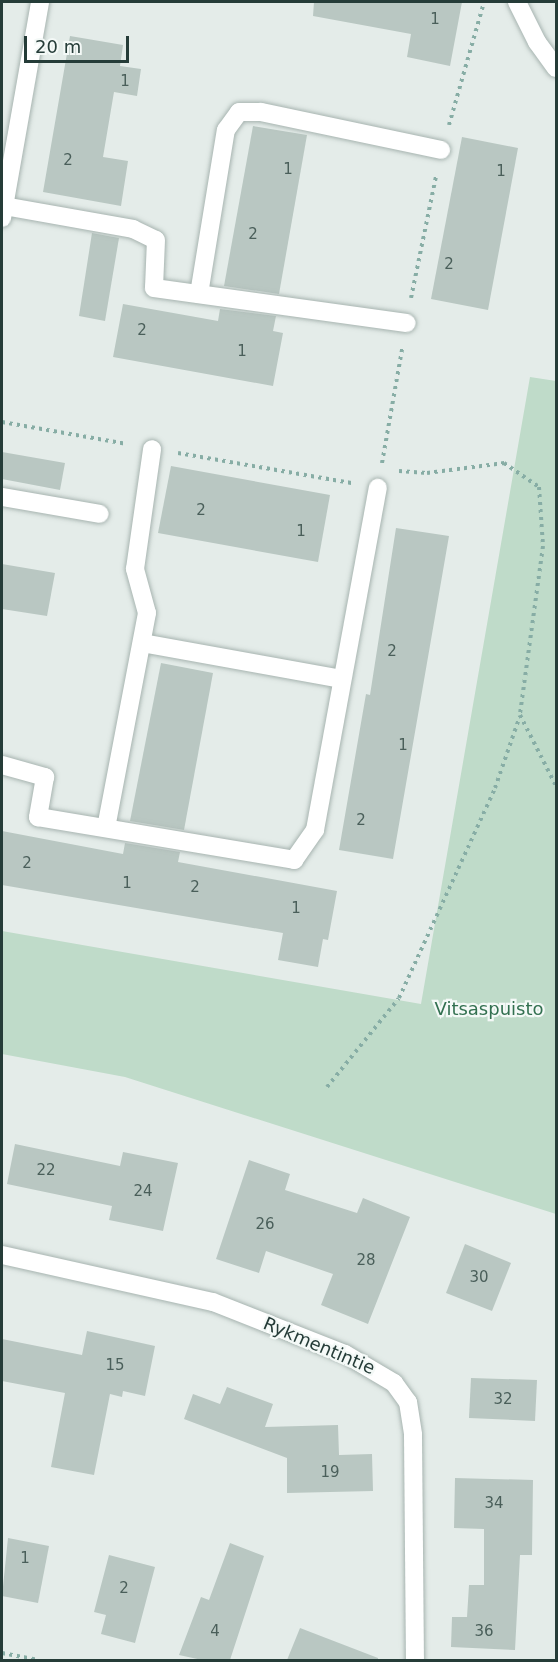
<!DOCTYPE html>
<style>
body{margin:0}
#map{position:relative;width:558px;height:1662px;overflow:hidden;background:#e4ece9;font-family:"DejaVu Sans",sans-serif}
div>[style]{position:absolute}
.green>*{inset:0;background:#bfdbc9}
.building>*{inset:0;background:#b9c7c2}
.path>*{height:4px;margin-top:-2px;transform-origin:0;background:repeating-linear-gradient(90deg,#87ada5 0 3px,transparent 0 7.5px)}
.roads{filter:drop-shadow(0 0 2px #a7b4b0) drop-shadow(0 0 2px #a7b4b0)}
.service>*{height:18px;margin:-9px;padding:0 9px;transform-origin:9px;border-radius:9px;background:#fff}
.minor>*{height:18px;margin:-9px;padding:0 9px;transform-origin:9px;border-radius:9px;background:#fff}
span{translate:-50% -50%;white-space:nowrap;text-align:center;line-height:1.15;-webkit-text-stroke:4.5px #f4f9f7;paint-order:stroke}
.number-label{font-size:15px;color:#4a5f5a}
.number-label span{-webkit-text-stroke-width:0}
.park-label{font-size:18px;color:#327050}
.street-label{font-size:18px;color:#253c38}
.frame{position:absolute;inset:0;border:3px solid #253c38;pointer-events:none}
.scale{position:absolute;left:24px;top:36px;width:105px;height:27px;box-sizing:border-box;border:3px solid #253c38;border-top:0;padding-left:8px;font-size:18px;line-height:21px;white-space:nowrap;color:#253c38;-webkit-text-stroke:4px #f4f9f7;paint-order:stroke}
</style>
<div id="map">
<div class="green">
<i style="clip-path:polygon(530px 377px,556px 381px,556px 1214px,125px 1077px,2px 1054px,2px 931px,421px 1004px)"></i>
</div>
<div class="building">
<i style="clip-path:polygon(314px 2px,462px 2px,450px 66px,407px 57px,411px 34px,313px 16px)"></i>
<i style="clip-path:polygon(70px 36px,123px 45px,120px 66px,141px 69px,137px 96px,114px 92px,103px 157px,128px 161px,121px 206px,43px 192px)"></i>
<i style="clip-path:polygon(253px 126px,307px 135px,279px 294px,224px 286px)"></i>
<i style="clip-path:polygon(462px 137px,518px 148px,488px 310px,431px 299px)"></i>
<i style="clip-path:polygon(92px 233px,119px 238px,105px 321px,79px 316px)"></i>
<i style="clip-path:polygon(123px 304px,218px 321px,220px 309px,276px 316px,273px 331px,283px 333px,273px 386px,113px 357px)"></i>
<i style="clip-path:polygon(2px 452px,65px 463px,60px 490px,2px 479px)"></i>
<i style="clip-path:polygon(171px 466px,330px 495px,318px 562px,158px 533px)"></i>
<i style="clip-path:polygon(396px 528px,449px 536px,393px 859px,339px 850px,366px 694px,370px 695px)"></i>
<i style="clip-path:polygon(2px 564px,55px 573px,47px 616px,2px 609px)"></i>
<i style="clip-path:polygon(161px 663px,213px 673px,184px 830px,130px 821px)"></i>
<i style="clip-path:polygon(2px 831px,123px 854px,125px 843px,180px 852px,178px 862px,337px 891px,328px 940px,323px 939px,318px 967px,278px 960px,283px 933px,2px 885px)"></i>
<i style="clip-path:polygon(15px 1144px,120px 1166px,123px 1152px,178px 1163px,163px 1231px,109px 1220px,112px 1206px,7px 1184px)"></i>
<i style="clip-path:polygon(249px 1160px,290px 1174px,285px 1190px,357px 1213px,363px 1198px,410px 1217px,368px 1324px,321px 1305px,333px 1274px,266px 1251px,259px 1273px,216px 1259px)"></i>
<i style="clip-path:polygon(465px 1244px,511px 1263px,492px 1311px,446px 1293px)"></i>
<i style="clip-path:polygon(87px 1331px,155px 1346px,145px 1396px,123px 1391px,122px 1397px,110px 1394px,94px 1475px,51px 1467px,65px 1393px,2px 1381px,2px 1339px,82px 1355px)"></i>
<i style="clip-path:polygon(471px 1378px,537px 1380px,535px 1421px,469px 1418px)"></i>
<i style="clip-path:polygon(227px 1387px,273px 1404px,265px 1427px,338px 1425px,339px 1455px,372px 1454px,373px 1491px,287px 1493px,287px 1458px,184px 1419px,193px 1394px,220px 1404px)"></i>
<i style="clip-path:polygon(455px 1478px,533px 1480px,532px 1555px,520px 1555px,515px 1650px,451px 1647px,452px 1617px,467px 1617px,469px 1585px,484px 1585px,484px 1529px,454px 1528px)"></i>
<i style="clip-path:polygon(8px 1538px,49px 1546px,38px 1603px,2px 1596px)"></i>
<i style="clip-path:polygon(230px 1543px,264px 1556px,230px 1660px,202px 1660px,179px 1655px,201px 1597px,209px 1600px)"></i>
<i style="clip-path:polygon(109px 1555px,155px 1567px,135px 1643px,101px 1634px,106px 1615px,94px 1612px)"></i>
<i style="clip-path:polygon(300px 1628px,378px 1658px,378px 1660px,287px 1660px)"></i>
</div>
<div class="path">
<i style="left:449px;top:125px;width:128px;rotate:-74.1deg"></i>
<i style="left:411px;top:298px;width:125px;rotate:-78.4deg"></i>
<i style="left:2px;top:422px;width:127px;rotate:10deg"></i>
<i style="left:178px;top:453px;width:176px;rotate:9.8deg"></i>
<i style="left:382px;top:463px;width:116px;rotate:-80deg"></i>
<i style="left:399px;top:471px;width:28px;rotate:4deg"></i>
<i style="left:427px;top:473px;width:78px;rotate:-7.4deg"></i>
<i style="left:504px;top:463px;width:42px;rotate:34.4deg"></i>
<i style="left:539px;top:487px;width:59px;rotate:86.1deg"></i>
<i style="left:543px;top:546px;width:171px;rotate:97.8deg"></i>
<i style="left:520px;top:715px;width:80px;rotate:63.1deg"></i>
<i style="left:327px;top:1087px;width:114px;rotate:-51deg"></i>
<i style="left:399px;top:998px;width:231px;rotate:-65.4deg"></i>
<i style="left:495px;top:788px;width:76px;rotate:-70.9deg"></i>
<i style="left:2px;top:1653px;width:37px;rotate:11deg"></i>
</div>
<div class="roads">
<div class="service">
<i style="left:4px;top:206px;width:131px;rotate:10.1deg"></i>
<i style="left:133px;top:229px;width:25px;rotate:26deg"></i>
<i style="left:156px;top:240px;width:48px;rotate:92.4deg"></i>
<i style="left:154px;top:288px;width:255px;rotate:7.9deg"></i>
<i style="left:199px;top:294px;width:166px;rotate:-80.7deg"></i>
<i style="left:226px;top:130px;width:22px;rotate:-54deg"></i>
<i style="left:239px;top:112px;width:22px"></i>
<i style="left:261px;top:112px;width:184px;rotate:11.9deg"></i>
<i style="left:2px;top:497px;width:99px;rotate:9.8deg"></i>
<i style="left:142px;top:643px;width:203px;rotate:10.2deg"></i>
<i style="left:2px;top:765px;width:45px;rotate:15.6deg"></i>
<i style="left:45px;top:777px;width:41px;rotate:99.9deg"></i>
<i style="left:38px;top:817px;width:260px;rotate:9.5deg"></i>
<i style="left:294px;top:860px;width:37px;rotate:-55deg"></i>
<i style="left:315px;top:830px;width:348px;rotate:-79.6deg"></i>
<i style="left:106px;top:828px;width:219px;rotate:-79.2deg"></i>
<i style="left:147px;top:613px;width:46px;rotate:-105.3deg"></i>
<i style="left:135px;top:569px;width:121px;rotate:-81.9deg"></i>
</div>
<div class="minor">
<i style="left:517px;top:2px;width:45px;rotate:63.4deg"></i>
<i style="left:537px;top:42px;width:32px;rotate:54deg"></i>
<i style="left:2px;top:218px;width:219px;rotate:-80deg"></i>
<i style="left:2px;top:1255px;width:216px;rotate:12.6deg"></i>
<i style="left:213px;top:1302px;width:142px;rotate:21.5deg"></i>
<i style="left:345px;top:1354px;width:57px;rotate:30.6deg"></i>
<i style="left:394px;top:1383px;width:24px;rotate:54deg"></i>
<i style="left:408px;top:1402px;width:33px;rotate:81deg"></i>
<i style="left:413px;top:1435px;width:225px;rotate:89.5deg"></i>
</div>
</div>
<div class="number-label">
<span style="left:435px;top:20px">1</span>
<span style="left:125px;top:82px">1</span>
<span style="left:68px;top:161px">2</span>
<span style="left:288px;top:170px">1</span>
<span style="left:501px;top:172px">1</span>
<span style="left:253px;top:235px">2</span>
<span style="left:449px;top:265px">2</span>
<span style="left:142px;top:331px">2</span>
<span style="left:242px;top:352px">1</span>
<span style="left:201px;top:511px">2</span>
<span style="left:301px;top:532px">1</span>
<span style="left:392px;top:652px">2</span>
<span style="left:403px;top:746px">1</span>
<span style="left:361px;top:821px">2</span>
<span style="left:27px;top:864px">2</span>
<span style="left:127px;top:884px">1</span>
<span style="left:195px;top:888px">2</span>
<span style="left:296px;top:909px">1</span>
<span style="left:46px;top:1171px">22</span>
<span style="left:143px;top:1192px">24</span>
<span style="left:265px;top:1225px">26</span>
<span style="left:366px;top:1261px">28</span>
<span style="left:479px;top:1278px">30</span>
<span style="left:115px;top:1366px">15</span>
<span style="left:503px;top:1400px">32</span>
<span style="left:330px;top:1473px">19</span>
<span style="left:494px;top:1504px">34</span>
<span style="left:25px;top:1559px">1</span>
<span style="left:124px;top:1589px">2</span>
<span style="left:215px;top:1632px">4</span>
<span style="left:484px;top:1632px">36</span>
</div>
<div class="park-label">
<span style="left:489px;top:1009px">Vitsaspuisto</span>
</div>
<div class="street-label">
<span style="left:319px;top:1346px;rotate:23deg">Rykmentintie</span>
</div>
<div class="frame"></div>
<div class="scale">20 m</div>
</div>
